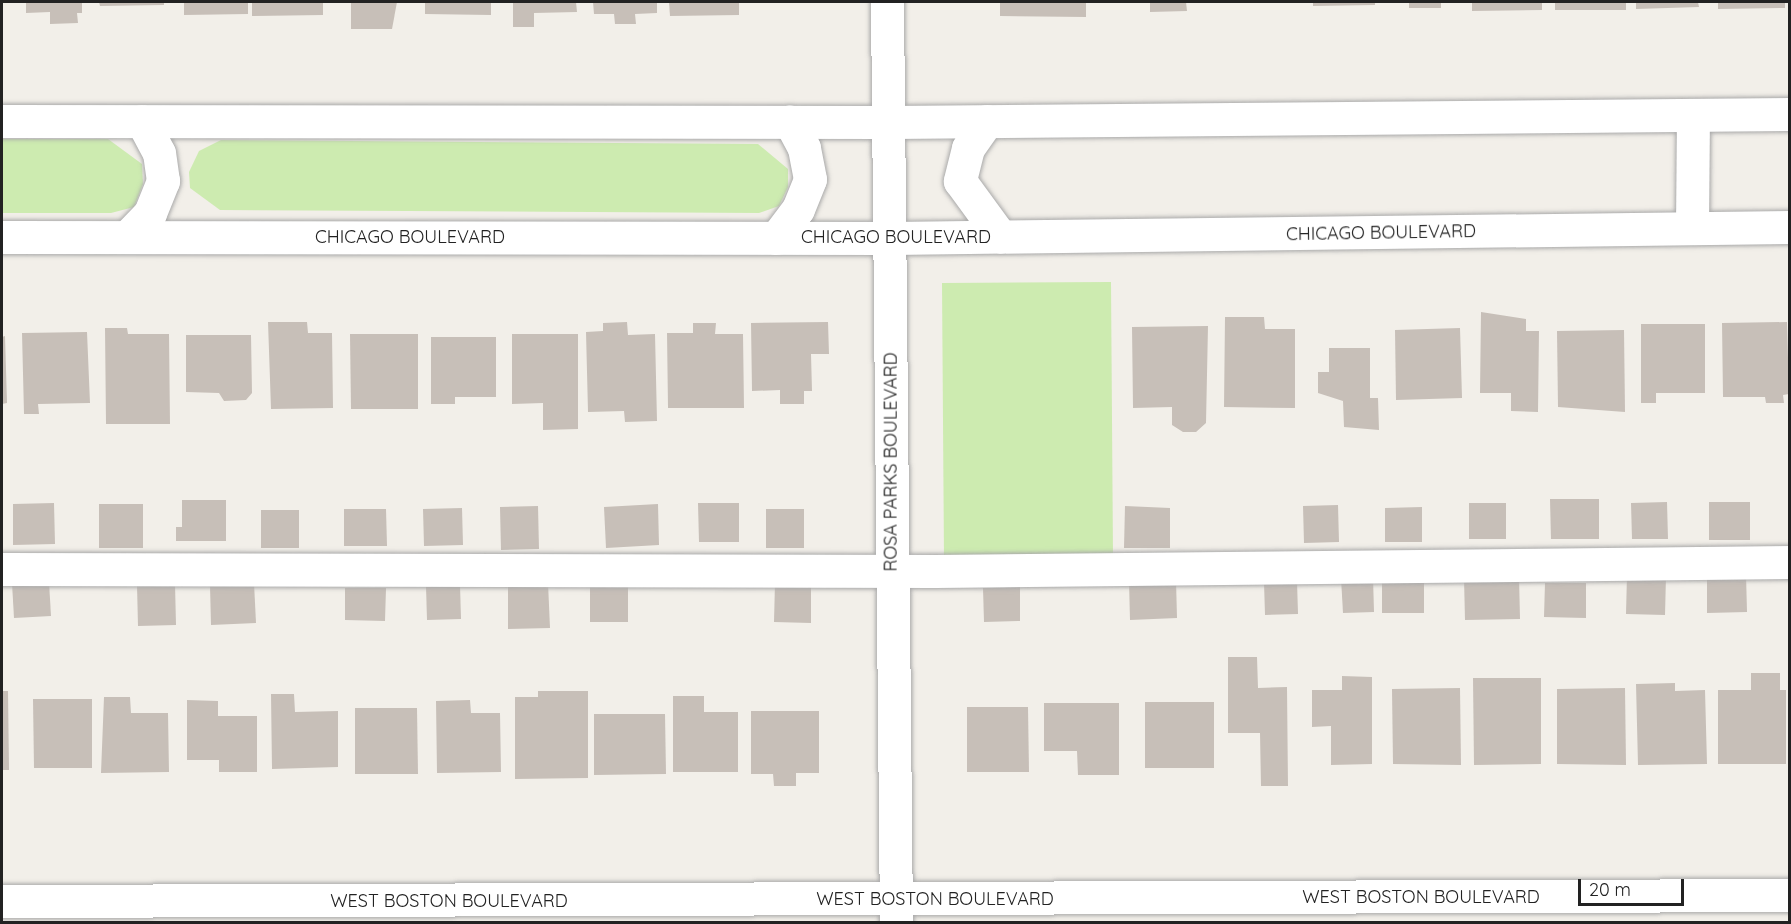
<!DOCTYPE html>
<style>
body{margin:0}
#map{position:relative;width:1791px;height:924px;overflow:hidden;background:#f2efe9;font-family:Quicksand,sans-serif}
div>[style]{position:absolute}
.grass>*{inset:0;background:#cdebb0}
.building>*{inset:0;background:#c7bfb8}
.roads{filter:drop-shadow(0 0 2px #a9a9a9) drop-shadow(0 0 2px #a9a9a9)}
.minor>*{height:33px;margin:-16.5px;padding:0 16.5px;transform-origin:16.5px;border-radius:16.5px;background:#fff}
span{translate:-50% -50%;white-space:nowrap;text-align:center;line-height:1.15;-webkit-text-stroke:5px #fff;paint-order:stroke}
.street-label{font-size:18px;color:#222}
.frame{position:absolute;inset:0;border:3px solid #222;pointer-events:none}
.scale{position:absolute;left:1578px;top:879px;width:106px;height:27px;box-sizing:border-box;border:3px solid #222;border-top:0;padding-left:8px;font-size:18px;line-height:21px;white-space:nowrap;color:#222;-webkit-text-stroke:4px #fff;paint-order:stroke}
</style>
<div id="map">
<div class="grass">
<i style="clip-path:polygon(2px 139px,108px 139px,142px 164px,143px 184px,134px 207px,111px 213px,2px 213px)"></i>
<i style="clip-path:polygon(221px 140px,758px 144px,788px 169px,788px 187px,779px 206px,759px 213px,220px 210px,190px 188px,189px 172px,199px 151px)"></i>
<i style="clip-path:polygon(1111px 282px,1113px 557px,944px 558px,942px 283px)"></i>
</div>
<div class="building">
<i style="clip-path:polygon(26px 2px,82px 2px,82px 13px,77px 13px,78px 23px,50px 24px,50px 12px,26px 13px)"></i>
<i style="clip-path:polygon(99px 2px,164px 2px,164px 5px,100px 6px)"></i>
<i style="clip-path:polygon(184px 2px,248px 2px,248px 14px,184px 15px)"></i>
<i style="clip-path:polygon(252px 2px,323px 2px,323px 15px,252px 16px)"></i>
<i style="clip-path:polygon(351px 2px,397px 2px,392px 29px,351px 29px)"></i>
<i style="clip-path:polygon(425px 2px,491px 2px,491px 15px,425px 14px)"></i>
<i style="clip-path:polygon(513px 2px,576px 2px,577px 12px,534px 13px,534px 27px,513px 27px)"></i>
<i style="clip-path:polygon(593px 2px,657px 2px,657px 13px,635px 14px,636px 24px,615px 24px,614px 14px,594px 14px)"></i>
<i style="clip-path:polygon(669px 2px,739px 2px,739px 15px,670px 16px)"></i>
<i style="clip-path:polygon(1000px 2px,1086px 2px,1086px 17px,1000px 16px)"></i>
<i style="clip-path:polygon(1150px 2px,1186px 2px,1187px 11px,1150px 12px)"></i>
<i style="clip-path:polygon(1313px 2px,1375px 2px,1375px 5px,1313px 6px)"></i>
<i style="clip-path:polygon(1409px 2px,1441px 2px,1441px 8px,1409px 8px)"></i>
<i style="clip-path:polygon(1472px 2px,1542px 2px,1542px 10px,1472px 11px)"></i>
<i style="clip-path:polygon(1555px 2px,1626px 2px,1626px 10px,1555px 10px)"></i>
<i style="clip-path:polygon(1636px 2px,1698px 2px,1699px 7px,1636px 9px)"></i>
<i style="clip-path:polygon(1718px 2px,1785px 2px,1785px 8px,1718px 9px)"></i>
<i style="clip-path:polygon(1481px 312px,1526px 319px,1526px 331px,1539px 331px,1538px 412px,1511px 411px,1511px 393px,1480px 393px)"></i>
<i style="clip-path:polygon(1225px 317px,1264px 317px,1265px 329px,1295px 329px,1295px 408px,1224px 407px)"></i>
<i style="clip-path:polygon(268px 322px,307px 322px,308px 333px,332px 333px,333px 408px,271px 409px)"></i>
<i style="clip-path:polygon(627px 322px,628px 335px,655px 334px,657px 421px,625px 422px,624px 411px,588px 412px,586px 332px,603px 331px,603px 323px)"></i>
<i style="clip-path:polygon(828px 322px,829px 354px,811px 354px,812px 391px,804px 391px,804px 404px,780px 404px,780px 390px,752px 391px,751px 323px)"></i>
<i style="clip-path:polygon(1787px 322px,1789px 394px,1783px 395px,1784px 403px,1766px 403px,1765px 397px,1723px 397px,1722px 323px)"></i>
<i style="clip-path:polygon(693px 323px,716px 323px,715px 334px,743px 334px,744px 408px,668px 408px,667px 333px,693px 333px)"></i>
<i style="clip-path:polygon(1641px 324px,1705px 324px,1705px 393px,1656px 393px,1656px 403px,1641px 403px)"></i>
<i style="clip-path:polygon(1208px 326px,1206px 423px,1196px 432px,1183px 432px,1172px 425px,1172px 407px,1133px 408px,1132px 327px)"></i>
<i style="clip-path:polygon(105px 328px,127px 328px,128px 334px,169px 334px,170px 424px,106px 424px)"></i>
<i style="clip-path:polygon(1460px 328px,1462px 398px,1396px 400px,1395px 330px)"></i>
<i style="clip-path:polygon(1624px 330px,1625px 412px,1558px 407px,1557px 331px)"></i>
<i style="clip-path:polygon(87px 332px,90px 403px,38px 404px,39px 414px,24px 414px,22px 333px)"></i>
<i style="clip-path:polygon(350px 334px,418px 334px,418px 409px,351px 409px)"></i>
<i style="clip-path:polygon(512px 334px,578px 334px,578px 429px,543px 430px,543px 403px,512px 404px)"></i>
<i style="clip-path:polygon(186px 335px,251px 335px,252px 393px,246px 400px,224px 401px,219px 393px,186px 392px)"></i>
<i style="clip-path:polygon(5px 336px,7px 403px,2px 404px,2px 337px)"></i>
<i style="clip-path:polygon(431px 337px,496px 337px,496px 397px,455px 397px,455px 404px,431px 404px)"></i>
<i style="clip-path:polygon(1329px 348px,1370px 348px,1370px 398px,1378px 398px,1379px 430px,1344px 427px,1343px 401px,1318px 393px,1318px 372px,1329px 372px)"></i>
<i style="clip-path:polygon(1550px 499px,1599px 499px,1599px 539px,1551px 539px)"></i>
<i style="clip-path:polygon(182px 500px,226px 500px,226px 541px,176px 541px,176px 527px,182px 527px)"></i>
<i style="clip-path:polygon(1667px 502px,1668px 539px,1632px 539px,1631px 503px)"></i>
<i style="clip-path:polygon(1709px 502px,1750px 502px,1750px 540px,1709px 540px)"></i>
<i style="clip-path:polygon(54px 503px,55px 544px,13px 545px,13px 504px)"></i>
<i style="clip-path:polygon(698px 503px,739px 503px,739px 542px,699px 542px)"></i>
<i style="clip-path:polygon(1469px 503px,1506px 503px,1506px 539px,1469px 539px)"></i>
<i style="clip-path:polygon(99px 504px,143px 504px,143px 548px,99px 548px)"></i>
<i style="clip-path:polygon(658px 504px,659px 545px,606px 548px,604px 507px)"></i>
<i style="clip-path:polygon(1338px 505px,1339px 542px,1304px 543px,1303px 506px)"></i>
<i style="clip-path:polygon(538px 506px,539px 549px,501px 550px,500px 507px)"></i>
<i style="clip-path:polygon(1125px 506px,1170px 508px,1170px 548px,1124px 548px)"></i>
<i style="clip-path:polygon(1422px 507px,1422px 542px,1385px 542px,1385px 508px)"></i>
<i style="clip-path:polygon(462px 508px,463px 545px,424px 546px,423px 509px)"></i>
<i style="clip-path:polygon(344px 509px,386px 509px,387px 546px,344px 546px)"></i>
<i style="clip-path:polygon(766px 509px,804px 509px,804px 548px,766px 548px)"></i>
<i style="clip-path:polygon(261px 510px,299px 510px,299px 548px,261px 548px)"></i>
<i style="clip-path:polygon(1707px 574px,1746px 574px,1747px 612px,1707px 613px)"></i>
<i style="clip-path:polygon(1627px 575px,1666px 576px,1665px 615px,1626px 614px)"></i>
<i style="clip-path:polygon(1519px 576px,1520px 619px,1465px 620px,1464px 578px)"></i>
<i style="clip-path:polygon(1373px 577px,1374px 612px,1343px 613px,1341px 578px)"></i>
<i style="clip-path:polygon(1382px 577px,1424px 577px,1424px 613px,1382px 613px)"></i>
<i style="clip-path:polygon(1176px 580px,1177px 618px,1130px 620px,1129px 581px)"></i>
<i style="clip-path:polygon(1297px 581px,1298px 614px,1265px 615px,1264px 582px)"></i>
<i style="clip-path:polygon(49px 582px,51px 616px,14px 618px,12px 583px)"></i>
<i style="clip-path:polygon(254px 583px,256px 623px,211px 625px,210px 585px)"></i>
<i style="clip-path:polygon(548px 583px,550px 628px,508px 629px,508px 584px)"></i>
<i style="clip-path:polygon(590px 583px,628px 583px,628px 622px,590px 622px)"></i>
<i style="clip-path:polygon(775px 583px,811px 584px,811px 623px,774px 622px)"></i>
<i style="clip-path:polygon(1545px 583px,1586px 583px,1586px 618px,1544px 617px)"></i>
<i style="clip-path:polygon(175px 584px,176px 625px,138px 626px,137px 585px)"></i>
<i style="clip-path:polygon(460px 585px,461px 619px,427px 620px,426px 586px)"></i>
<i style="clip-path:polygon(1020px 587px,1020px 621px,984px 622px,983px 588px)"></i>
<i style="clip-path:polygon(345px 588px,386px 588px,385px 621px,345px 620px)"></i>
<i style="clip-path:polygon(1228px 657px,1257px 657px,1258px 688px,1287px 687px,1288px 786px,1261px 786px,1260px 733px,1228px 733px)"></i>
<i style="clip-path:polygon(1751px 673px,1780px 673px,1780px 690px,1786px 690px,1786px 764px,1718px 764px,1718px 690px,1751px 690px)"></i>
<i style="clip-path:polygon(1342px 676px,1372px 677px,1372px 764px,1331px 765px,1331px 726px,1312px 727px,1312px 690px,1342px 690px)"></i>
<i style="clip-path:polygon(1473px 678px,1541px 678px,1541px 764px,1474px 765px)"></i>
<i style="clip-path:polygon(1675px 683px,1675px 691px,1705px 690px,1707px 764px,1638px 765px,1636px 684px)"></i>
<i style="clip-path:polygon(1460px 688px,1461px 765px,1393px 764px,1392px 689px)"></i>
<i style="clip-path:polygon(1625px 688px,1626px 765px,1557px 764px,1557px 689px)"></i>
<i style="clip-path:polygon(2px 691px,8px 691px,9px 770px,2px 770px)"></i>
<i style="clip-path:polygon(538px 691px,588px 691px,588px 778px,515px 779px,515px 697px,538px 697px)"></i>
<i style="clip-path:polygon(271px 694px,294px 694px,295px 712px,338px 711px,338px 767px,272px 769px)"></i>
<i style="clip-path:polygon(673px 696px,704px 696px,704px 712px,738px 712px,738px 772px,673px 772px)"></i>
<i style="clip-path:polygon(104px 697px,130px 697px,131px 713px,168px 713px,169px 772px,101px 773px)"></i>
<i style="clip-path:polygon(33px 699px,92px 699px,92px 768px,34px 768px)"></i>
<i style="clip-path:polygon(187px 700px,218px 701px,218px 716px,257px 716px,257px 772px,219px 772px,219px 760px,187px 760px)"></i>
<i style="clip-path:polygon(470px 700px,471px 713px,500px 713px,501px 772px,437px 773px,436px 701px)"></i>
<i style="clip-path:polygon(1145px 702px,1214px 702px,1214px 768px,1145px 768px)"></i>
<i style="clip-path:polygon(1044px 703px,1119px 703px,1119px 775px,1078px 775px,1077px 751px,1044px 751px)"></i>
<i style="clip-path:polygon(967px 707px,1028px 707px,1029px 772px,967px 772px)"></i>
<i style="clip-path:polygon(355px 708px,417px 708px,418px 774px,355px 774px)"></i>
<i style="clip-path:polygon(751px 711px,819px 711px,819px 773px,796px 773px,796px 786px,774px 786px,773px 774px,751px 774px)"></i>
<i style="clip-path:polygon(594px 714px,665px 714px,666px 774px,594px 775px)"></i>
</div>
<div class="roads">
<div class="minor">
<i style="left:887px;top:2px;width:920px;rotate:89.44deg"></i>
<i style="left:2px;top:121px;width:888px;rotate:0.06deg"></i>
<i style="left:890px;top:122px;width:900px;rotate:-0.51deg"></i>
<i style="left:987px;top:121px;width:33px;rotate:125deg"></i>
<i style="left:968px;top:148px;width:34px;rotate:104deg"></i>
<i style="left:960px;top:181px;width:69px;rotate:53.8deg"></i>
<i style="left:1692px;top:228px;width:113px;rotate:-89.5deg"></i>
<i style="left:2px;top:237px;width:890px;rotate:0.06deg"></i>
<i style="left:892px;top:238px;width:898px;rotate:-0.7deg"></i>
<i style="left:127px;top:237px;width:33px;rotate:-46deg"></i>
<i style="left:150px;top:213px;width:35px;rotate:-68deg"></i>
<i style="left:163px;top:181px;width:28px;rotate:-98deg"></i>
<i style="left:159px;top:153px;width:36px;rotate:-118deg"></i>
<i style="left:776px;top:238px;width:36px;rotate:-53deg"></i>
<i style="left:798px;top:209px;width:32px;rotate:-68deg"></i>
<i style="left:810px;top:179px;width:32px;rotate:-101deg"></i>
<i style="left:804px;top:148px;width:30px;rotate:-118deg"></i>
<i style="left:2px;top:569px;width:933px;rotate:0.12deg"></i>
<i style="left:935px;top:571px;width:855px;rotate:-0.6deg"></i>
<i style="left:2px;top:901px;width:1788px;rotate:-0.19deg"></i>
</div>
</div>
<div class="street-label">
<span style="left:1381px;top:233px;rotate:-1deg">CHICAGO BOULEVARD</span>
<span style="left:410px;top:237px">CHICAGO BOULEVARD</span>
<span style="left:896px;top:237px">CHICAGO BOULEVARD</span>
<span style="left:891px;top:462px;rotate:-90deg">ROSA PARKS BOULEVARD</span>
<span style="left:1421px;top:897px">WEST BOSTON BOULEVARD</span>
<span style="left:935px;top:899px">WEST BOSTON BOULEVARD</span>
<span style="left:449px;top:901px">WEST BOSTON BOULEVARD</span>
</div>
<div class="frame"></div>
<div class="scale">20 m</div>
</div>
